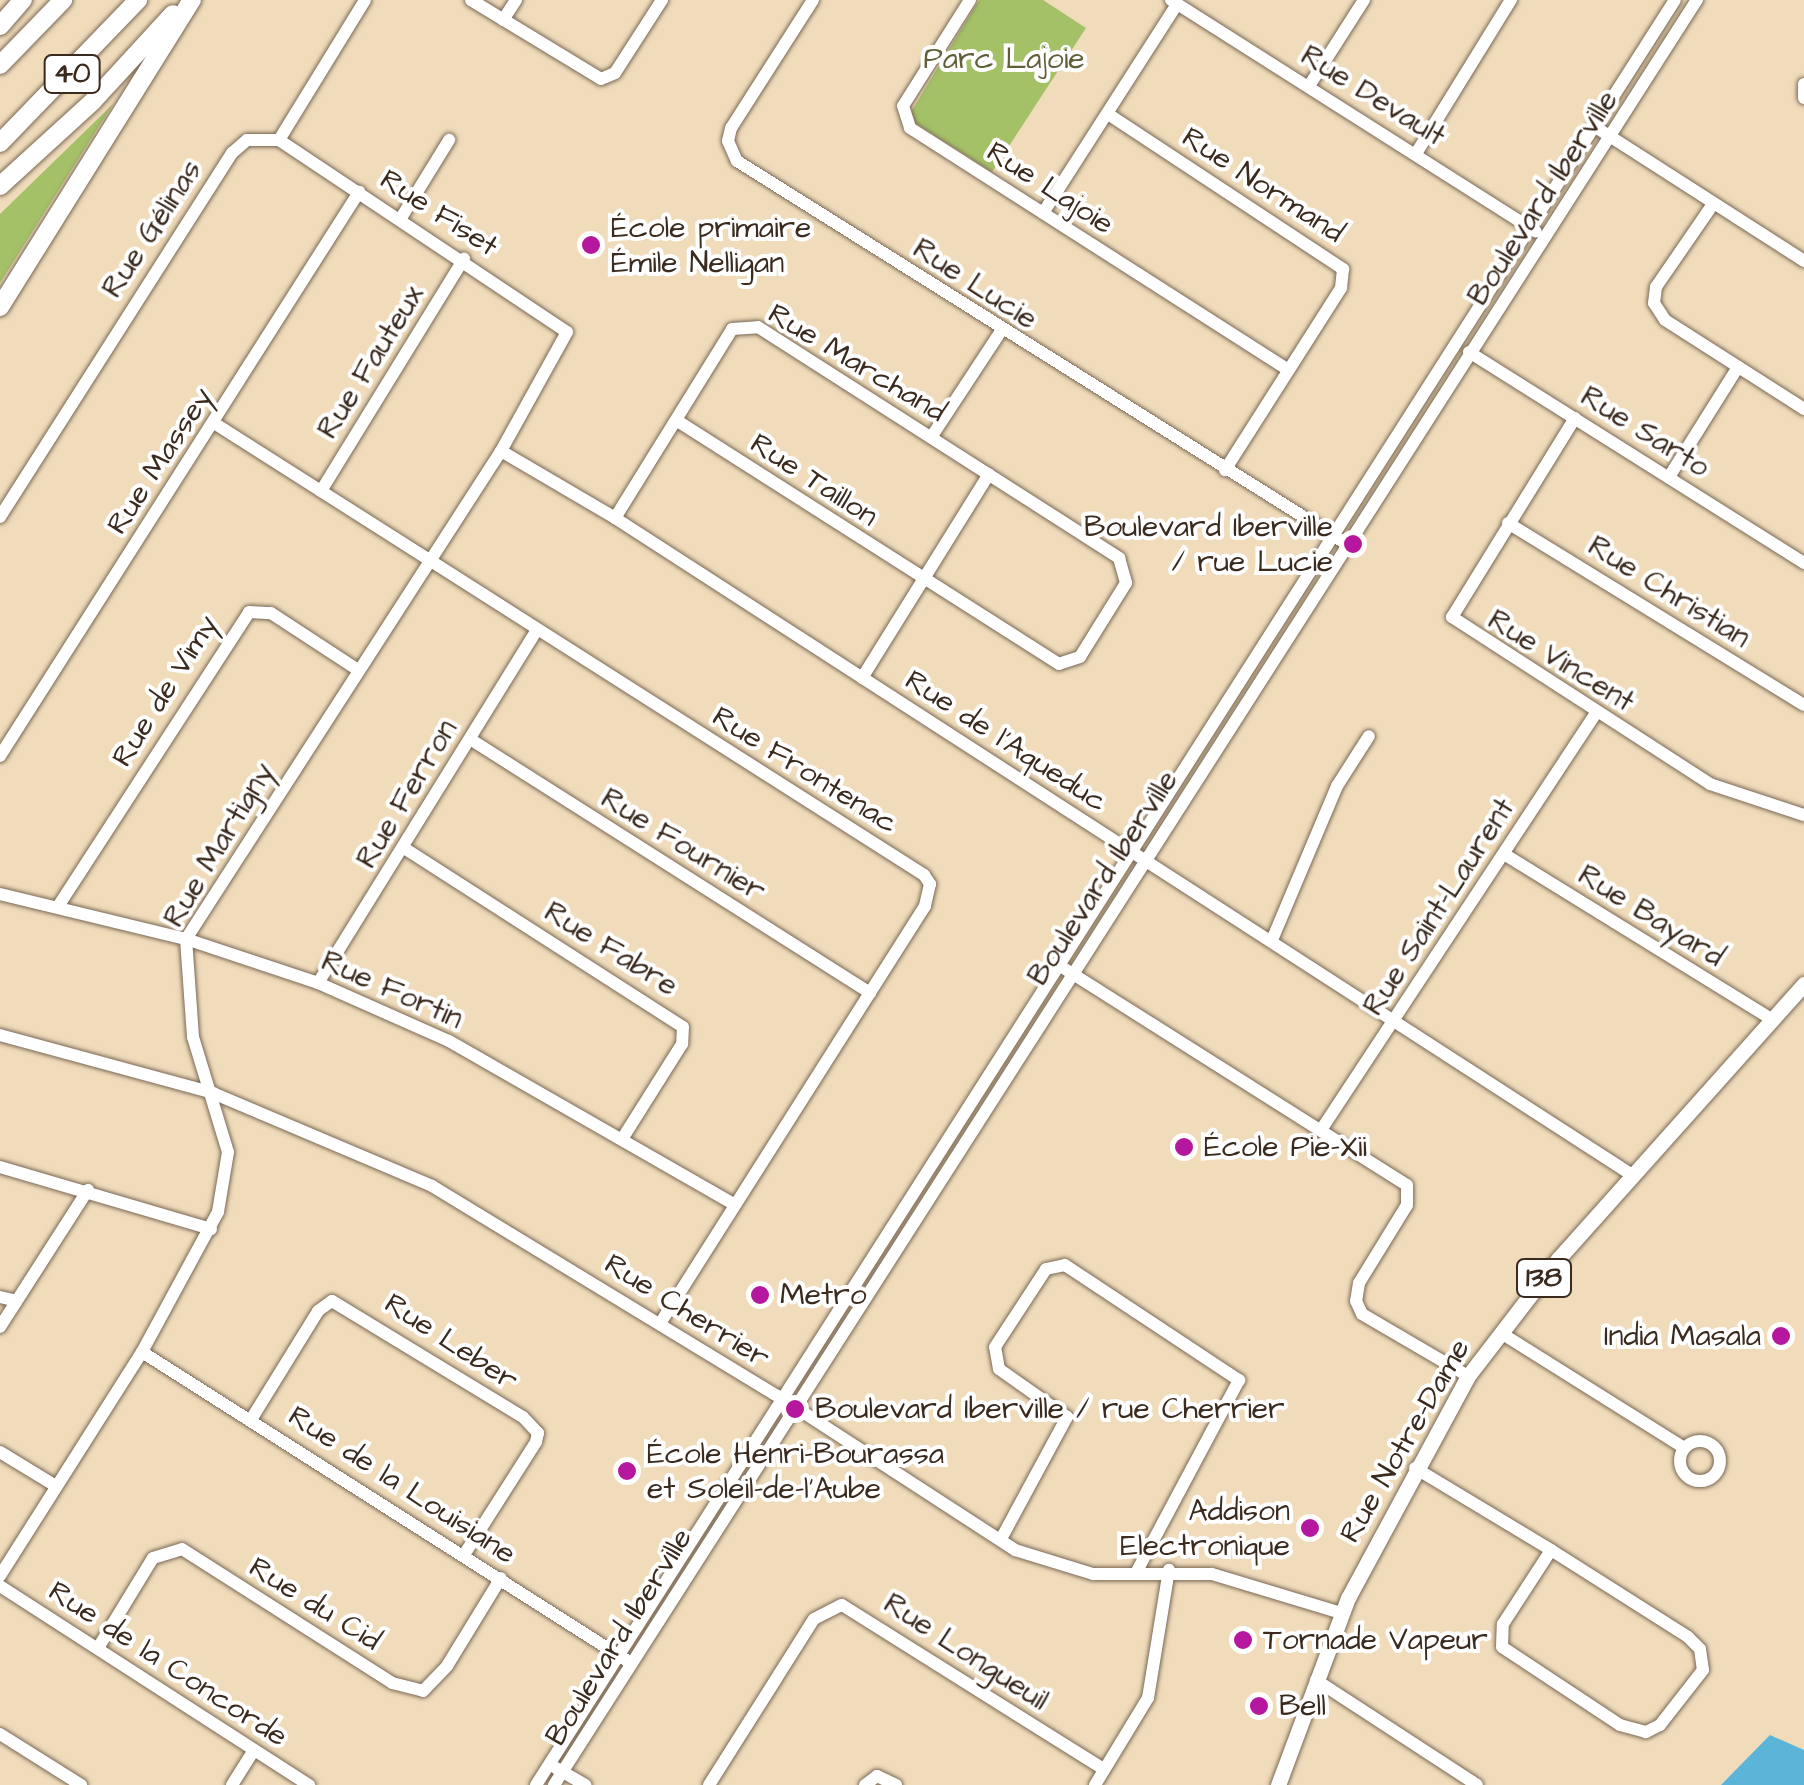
<!DOCTYPE html>
<meta charset="utf-8">
<style>
body{margin:0}
#map{position:relative;width:1804px;height:1785px;overflow:hidden;background:#f0dcbb;font-family:"Architects Daughter",sans-serif}
div>[style]{position:absolute}
.green>*{inset:0;background:#a4c168}
.water>*{inset:0;background:#5ab5d8}
.roads{filter:drop-shadow(0 0 2px #7a6855) drop-shadow(0 0 2px #7a6855)}
.minor>*{height:12px;margin:-6px;padding:0 6px;transform-origin:6px;border-radius:6px;background:#fff}
.minor>.ring{margin:-6px;padding:0;box-sizing:content-box;background:none;border:12px solid #fff;border-radius:50%}
.major>*{height:15px;margin:-7.5px;padding:0 7.5px;transform-origin:7.5px;border-radius:7.5px;background:#fff}
.highway>*{height:18px;margin:-9px;padding:0 9px;transform-origin:9px;border-radius:9px;background:#fff}
.dots>*{width:28px;height:28px;translate:-50% -50%;box-sizing:border-box;border:5px solid #fff;border-radius:50%}
span{translate:-50% -50%;white-space:nowrap;text-align:center;line-height:1.15;-webkit-text-stroke:8px #fff;paint-order:stroke}
.shield-label span{padding:2px 8px;background:#fff;border:2px solid;border-radius:8px;-webkit-text-stroke-width:0}
.shield-label{font-size:28px;color:#3b2a1e;font-weight:700}
.park-label{font-size:30px;color:#605f38}
.street-label{font-size:30px;color:#3b2a1e}
.poi-label{font-size:30px;color:#3b2a1e}
.left{translate:0 -50%;text-align:left}
.right{translate:-100% -50%;text-align:right}
</style>
<div id="map">
<div class="green">
<i style="clip-path:polygon(979px 0,1043px 0,1086px 28px,992px 172px,915px 123px,911px 112px)"></i>
<i style="clip-path:polygon(113px 104px,0 283px,0 214px)"></i>
</div>
<div class="water">
<i style="clip-path:polygon(1770px 1735px,1804px 1750px,1804px 1785px,1721px 1785px)"></i>
</div>
<div class="roads">
<div class="minor">
<i style="left:471px;top:0;width:152px;rotate:31.3deg"></i>
<i style="left:601px;top:79px;width:15px;rotate:-23deg"></i>
<i style="left:615px;top:73px;width:87px;rotate:-57.2deg"></i>
<i style="left:813px;top:0;width:152px;rotate:122.6deg"></i>
<i style="left:731px;top:128px;width:13px;rotate:103deg"></i>
<i style="left:728px;top:141px;width:22px;rotate:66deg"></i>
<i style="left:737px;top:161px;width:714px;rotate:32.13deg"></i>
<i style="left:970px;top:0;width:125px;rotate:122.3deg"></i>
<i style="left:903px;top:106px;width:23px;rotate:72deg"></i>
<i style="left:910px;top:128px;width:449px;rotate:32.6deg"></i>
<i style="left:1171px;top:0;width:432px;rotate:32.4deg"></i>
<i style="left:503px;top:20px;width:24px;rotate:-57deg"></i>
<i style="left:1804px;top:84px;width:14px;rotate:90deg"></i>
<i style="left:1309px;top:86px;width:102px;rotate:-57.4deg"></i>
<i style="left:1108px;top:114px;width:282px;rotate:33.4deg"></i>
<i style="left:1343px;top:269px;width:19px;rotate:96deg"></i>
<i style="left:1341px;top:288px;width:216px;rotate:122.5deg"></i>
<i style="left:1597px;top:128px;width:246px;rotate:32.7deg"></i>
<i style="left:279px;top:140px;width:164px;rotate:-58.4deg"></i>
<i style="left:1417px;top:152px;width:179px;rotate:-58.3deg"></i>
<i style="left:1711px;top:207px;width:97px;rotate:124.5deg"></i>
<i style="left:1656px;top:287px;width:16px;rotate:97deg"></i>
<i style="left:1654px;top:303px;width:20px;rotate:57deg"></i>
<i style="left:1665px;top:320px;width:165px;rotate:32.6deg"></i>
<i style="left:1043px;top:213px;width:248px;rotate:-57.3deg"></i>
<i style="left:401px;top:218px;width:92px;rotate:-58.4deg"></i>
<i style="left:1469px;top:352px;width:396px;rotate:32.2deg"></i>
<i style="left:1575px;top:418px;width:234px;rotate:121.7deg"></i>
<i style="left:1452px;top:617px;width:307px;rotate:32.9deg"></i>
<i style="left:1710px;top:784px;width:99px;rotate:18.3deg"></i>
<i style="left:214px;top:423px;width:842px;rotate:32.48deg"></i>
<i style="left:924px;top:875px;width:11px;rotate:56deg"></i>
<i style="left:930px;top:884px;width:23px;rotate:103deg"></i>
<i style="left:925px;top:906px;width:494px;rotate:122.4deg"></i>
<i style="left:932px;top:436px;width:126px;rotate:-56.7deg"></i>
<i style="left:501px;top:451px;width:132px;rotate:30.4deg"></i>
<i style="left:615px;top:518px;width:1211px;rotate:32.86deg"></i>
<i style="left:1669px;top:477px;width:130px;rotate:-57.9deg"></i>
<i style="left:321px;top:491px;width:273px;rotate:-58.4deg"></i>
<i style="left:0;top:517px;width:432px;rotate:-57.5deg"></i>
<i style="left:232px;top:153px;width:20px;rotate:-41deg"></i>
<i style="left:247px;top:140px;width:32px"></i>
<i style="left:279px;top:140px;width:346px;rotate:33.7deg"></i>
<i style="left:567px;top:332px;width:136px;rotate:119deg"></i>
<i style="left:501px;top:451px;width:581px;rotate:122.84deg"></i>
<i style="left:186px;top:939px;width:98px;rotate:85.9deg"></i>
<i style="left:193px;top:1037px;width:120px;rotate:73.1deg"></i>
<i style="left:228px;top:1152px;width:61px;rotate:99.5deg"></i>
<i style="left:218px;top:1212px;width:159px;rotate:118.5deg"></i>
<i style="left:142px;top:1352px;width:265px;rotate:122.4deg"></i>
<i style="left:615px;top:518px;width:222px;rotate:-58.2deg"></i>
<i style="left:732px;top:329px;width:26px;rotate:-4deg"></i>
<i style="left:758px;top:327px;width:429px;rotate:32.6deg"></i>
<i style="left:1119px;top:558px;width:26px;rotate:74deg"></i>
<i style="left:1126px;top:583px;width:87px;rotate:121.9deg"></i>
<i style="left:1080px;top:657px;width:22px;rotate:162deg"></i>
<i style="left:1059px;top:664px;width:453px;rotate:-147.5deg"></i>
<i style="left:1508px;top:523px;width:347px;rotate:31.6deg"></i>
<i style="left:862px;top:678px;width:240px;rotate:-58.1deg"></i>
<i style="left:470px;top:739px;width:474px;rotate:32.4deg"></i>
<i style="left:0;top:756px;width:669px;rotate:-57.52deg"></i>
<i style="left:404px;top:848px;width:331px;rotate:32.7deg"></i>
<i style="left:683px;top:1027px;width:17px;rotate:93deg"></i>
<i style="left:682px;top:1044px;width:109px;rotate:122.2deg"></i>
<i style="left:1504px;top:854px;width:316px;rotate:31.7deg"></i>
<i style="left:0;top:894px;width:191px;rotate:13.6deg"></i>
<i style="left:186px;top:939px;width:139px;rotate:18.4deg"></i>
<i style="left:318px;top:983px;width:143px;rotate:23.9deg"></i>
<i style="left:449px;top:1041px;width:328px;rotate:29.8deg"></i>
<i style="left:59px;top:905px;width:349px;rotate:-57deg"></i>
<i style="left:249px;top:612px;width:22px;rotate:3deg"></i>
<i style="left:271px;top:613px;width:104px;rotate:33.2deg"></i>
<i style="left:1272px;top:940px;width:167px;rotate:-67.1deg"></i>
<i style="left:1337px;top:786px;width:59px;rotate:-57.4deg"></i>
<i style="left:1065px;top:969px;width:404px;rotate:32.3deg"></i>
<i style="left:1407px;top:1185px;width:20px;rotate:90deg"></i>
<i style="left:1407px;top:1205px;width:92px;rotate:121.6deg"></i>
<i style="left:1359px;top:1283px;width:18px;rotate:99deg"></i>
<i style="left:1356px;top:1301px;width:14px;rotate:65deg"></i>
<i style="left:1362px;top:1314px;width:123px;rotate:30.3deg"></i>
<i style="left:318px;top:983px;width:415px;rotate:-58.2deg"></i>
<i style="left:0;top:1035px;width:221px;rotate:15.2deg"></i>
<i style="left:213px;top:1093px;width:238px;rotate:23deg"></i>
<i style="left:432px;top:1186px;width:405px;rotate:31.3deg"></i>
<i style="left:778px;top:1396px;width:283px;rotate:33deg"></i>
<i style="left:1015px;top:1550px;width:82px;rotate:17.1deg"></i>
<i style="left:1093px;top:1574px;width:119px"></i>
<i style="left:1212px;top:1574px;width:135px;rotate:16.8deg"></i>
<i style="left:1323px;top:1127px;width:496px;rotate:-56.6deg"></i>
<i style="left:0;top:1167px;width:220px;rotate:16.4deg"></i>
<i style="left:0;top:1297px;width:17px;rotate:13deg"></i>
<i style="left:0;top:1327px;width:163px;rotate:-57.3deg"></i>
<i style="left:1501px;top:1333px;width:216px;rotate:32.1deg"></i>
<i style="left:142px;top:1352px;width:574px;rotate:32.47deg"></i>
<i style="left:252px;top:1418px;width:126px;rotate:-58.3deg"></i>
<i style="left:318px;top:1311px;width:17px;rotate:-36deg"></i>
<i style="left:332px;top:1301px;width:223px;rotate:31.3deg"></i>
<i style="left:523px;top:1417px;width:22px;rotate:47deg"></i>
<i style="left:538px;top:1433px;width:9px;rotate:103deg"></i>
<i style="left:536px;top:1442px;width:134px;rotate:122.5deg"></i>
<i class="ring" style="left:1680px;top:1441px;width:28px;height:28px"></i>
<i style="left:0;top:1452px;width:66px;rotate:31.3deg"></i>
<i style="left:1415px;top:1468px;width:159px;rotate:31.1deg"></i>
<i style="left:1551px;top:1550px;width:162px;rotate:32.4deg"></i>
<i style="left:1688px;top:1637px;width:17px;rotate:45deg"></i>
<i style="left:1700px;top:1649px;width:21px;rotate:82deg"></i>
<i style="left:1703px;top:1670px;width:70px;rotate:128deg"></i>
<i style="left:1660px;top:1725px;width:16px;rotate:153deg"></i>
<i style="left:1646px;top:1732px;width:27px;rotate:-165deg"></i>
<i style="left:1620px;top:1725px;width:141px;rotate:-146.5deg"></i>
<i style="left:1502px;top:1647px;width:23px;rotate:-88deg"></i>
<i style="left:1503px;top:1624px;width:88px;rotate:-57deg"></i>
<i style="left:1001px;top:1539px;width:139px;rotate:-61.6deg"></i>
<i style="left:1067px;top:1417px;width:83px;rotate:-144.8deg"></i>
<i style="left:999px;top:1369px;width:22px;rotate:-100deg"></i>
<i style="left:995px;top:1347px;width:93px;rotate:-56.8deg"></i>
<i style="left:1046px;top:1269px;width:19px;rotate:-12deg"></i>
<i style="left:1065px;top:1265px;width:209px;rotate:33.5deg"></i>
<i style="left:1239px;top:1380px;width:219px;rotate:118.1deg"></i>
<i style="left:0;top:1586px;width:368px;rotate:32.8deg"></i>
<i style="left:98px;top:1648px;width:105px;rotate:-58.6deg"></i>
<i style="left:153px;top:1558px;width:30px;rotate:-17deg"></i>
<i style="left:182px;top:1549px;width:249px;rotate:32.5deg"></i>
<i style="left:392px;top:1683px;width:32px;rotate:14deg"></i>
<i style="left:423px;top:1691px;width:35px;rotate:-46deg"></i>
<i style="left:447px;top:1666px;width:103px;rotate:-58.5deg"></i>
<i style="left:1316px;top:1680px;width:192px;rotate:33.1deg"></i>
<i style="left:0;top:1734px;width:96px;rotate:32.2deg"></i>
<i style="left:556px;top:1768px;width:34px;rotate:30deg"></i>
<i style="left:232px;top:1785px;width:41px;rotate:-57.8deg"></i>
<i style="left:536px;top:1785px;width:2117px;rotate:-57.46deg"></i>
<i style="left:554px;top:1785px;width:2120px;rotate:-57.37deg"></i>
<i style="left:709px;top:1785px;width:196px;rotate:-57.7deg"></i>
<i style="left:814px;top:1619px;width:31px;rotate:-27deg"></i>
<i style="left:842px;top:1605px;width:308px;rotate:32.1deg"></i>
<i style="left:865px;top:1785px;width:15px;rotate:-37deg"></i>
<i style="left:877px;top:1776px;width:21px;rotate:25deg"></i>
<i style="left:1095px;top:1785px;width:102px;rotate:-58.7deg"></i>
<i style="left:1148px;top:1698px;width:130px;rotate:-80.7deg"></i>
</div>
<div class="major">
<i style="left:1278px;top:1785px;width:200px;rotate:-69.5deg"></i>
<i style="left:1348px;top:1598px;width:252px;rotate:-61.6deg"></i>
<i style="left:1468px;top:1376px;width:149px;rotate:-52.4deg"></i>
<i style="left:1559px;top:1258px;width:368px;rotate:-48.2deg"></i>
</div>
<div class="highway">
<i style="left:0;top:26px;width:35px;rotate:-49deg"></i>
<i style="left:0;top:65px;width:91px;rotate:-45.9deg"></i>
<i style="left:0;top:143px;width:199px;rotate:-46deg"></i>
<i style="left:0;top:186px;width:126px;rotate:-42.4deg"></i>
<i style="left:93px;top:101px;width:118px;rotate:-47.4deg"></i>
<i style="left:0;top:307px;width:362px;rotate:-58deg"></i>
</div>
</div>
<div class="dots">
<i style="left:591px;top:245px;background:#b5179e"></i>
<i style="left:1353px;top:544px;background:#b5179e"></i>
<i style="left:1184px;top:1147px;background:#b5179e"></i>
<i style="left:760px;top:1295px;background:#b5179e"></i>
<i style="left:1781px;top:1336px;background:#b5179e"></i>
<i style="left:795px;top:1409px;background:#b5179e"></i>
<i style="left:627px;top:1471px;background:#b5179e"></i>
<i style="left:1310px;top:1528px;background:#b5179e"></i>
<i style="left:1243px;top:1640px;background:#b5179e"></i>
<i style="left:1259px;top:1706px;background:#b5179e"></i>
</div>
<div class="shield-label">
<span style="left:72px;top:74px">40</span>
<span style="left:1544px;top:1278px">138</span>
</div>
<div class="park-label">
<span style="left:1004px;top:59px">Parc Lajoie</span>
</div>
<div class="street-label">
<span style="left:1373px;top:96px;rotate:32deg">Rue Devault</span>
<span style="left:1263px;top:185px;rotate:33deg">Rue Normand</span>
<span style="left:1050px;top:188px;rotate:33deg">Rue Lajoie</span>
<span style="left:1543px;top:198px;rotate:-57deg">Boulevard Iberville</span>
<span style="left:439px;top:213px;rotate:33deg">Rue Fiset</span>
<span style="left:152px;top:229px;rotate:-57deg">Rue Gélinas</span>
<span style="left:975px;top:284px;rotate:33deg">Rue Lucie</span>
<span style="left:371px;top:362px;rotate:-58deg">Rue Fauteux</span>
<span style="left:857px;top:363px;rotate:31deg">Rue Marchand</span>
<span style="left:1645px;top:432px;rotate:32deg">Rue Sarto</span>
<span style="left:160px;top:461px;rotate:-57deg">Rue Massey</span>
<span style="left:814px;top:480px;rotate:33deg">Rue Taillon</span>
<span style="left:1669px;top:592px;rotate:32deg">Rue Christian</span>
<span style="left:1561px;top:661px;rotate:32deg">Rue Vincent</span>
<span style="left:165px;top:691px;rotate:-58deg">Rue de Vimy</span>
<span style="left:1006px;top:741px;rotate:33deg">Rue de l'Aqueduc</span>
<span style="left:805px;top:770px;rotate:32deg">Rue Frontenac</span>
<span style="left:407px;top:794px;rotate:-59deg">Rue Ferron</span>
<span style="left:219px;top:845px;rotate:-59deg">Rue Martigny</span>
<span style="left:683px;top:845px;rotate:32deg">Rue Fournier</span>
<span style="left:1103px;top:878px;rotate:-57deg">Boulevard Iberville</span>
<span style="left:1439px;top:907px;rotate:-57deg">Rue Saint-Laurent</span>
<span style="left:1651px;top:916px;rotate:32deg">Rue Bayard</span>
<span style="left:611px;top:949px;rotate:32deg">Rue Fabre</span>
<span style="left:392px;top:990px;rotate:24deg">Rue Fortin</span>
<span style="left:687px;top:1311px;rotate:32deg">Rue Cherrier</span>
<span style="left:451px;top:1342px;rotate:33deg">Rue Leber</span>
<span style="left:1405px;top:1441px;rotate:-60deg">Rue Notre-Dame</span>
<span style="left:402px;top:1485px;rotate:33deg">Rue de la Louisiane</span>
<span style="left:315px;top:1604px;rotate:32deg">Rue du Cid</span>
<span style="left:619px;top:1637px;rotate:-58deg">Boulevard Iberville</span>
<span style="left:966px;top:1652px;rotate:33deg">Rue Longueuil</span>
<span style="left:168px;top:1664px;rotate:33deg">Rue de la Concorde</span>
</div>
<div class="poi-label">
<span class="left" style="left:611px;top:245px">École primaire<br>Émile Nelligan</span>
<span class="right" style="left:1333px;top:544px">Boulevard Iberville<br>/ rue Lucie</span>
<span class="left" style="left:1204px;top:1147px">École Pie-Xii</span>
<span class="left" style="left:780px;top:1295px">Metro</span>
<span class="right" style="left:1761px;top:1336px">India Masala</span>
<span class="left" style="left:815px;top:1409px">Boulevard Iberville / rue Cherrier</span>
<span class="left" style="left:647px;top:1471px">École Henri-Bourassa<br>et Soleil-de-l'Aube</span>
<span class="right" style="left:1290px;top:1528px">Addison<br>Electronique</span>
<span class="left" style="left:1263px;top:1640px">Tornade Vapeur</span>
<span class="left" style="left:1279px;top:1706px">Bell</span>
</div>
</div>
